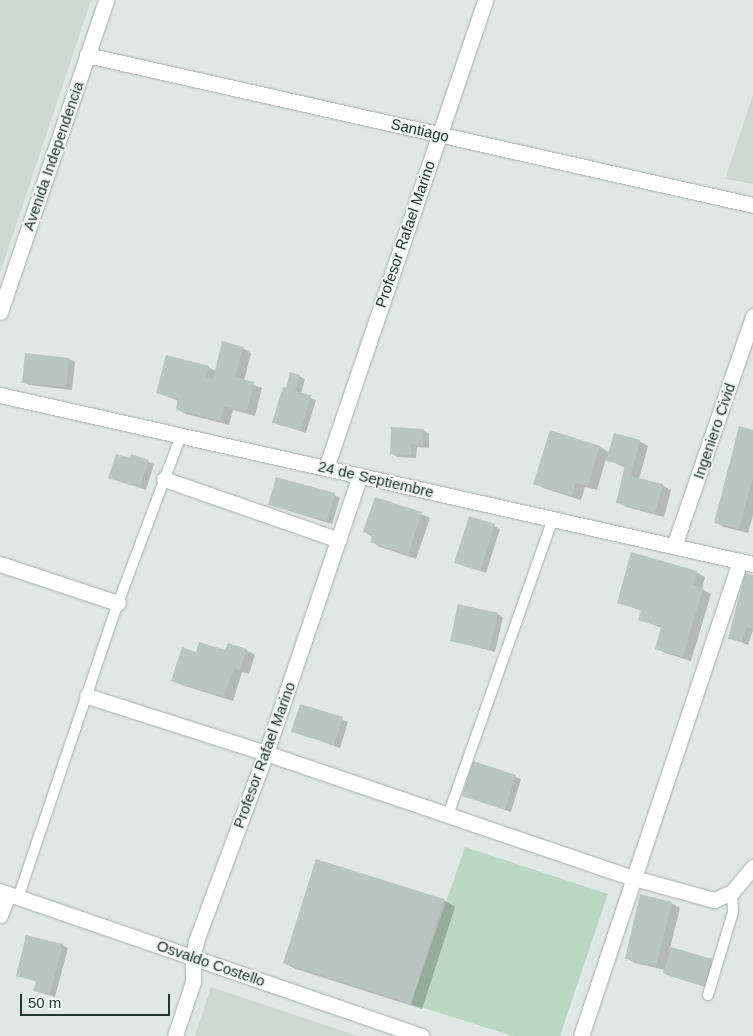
<!DOCTYPE html>
<style>
body{margin:0}
#map{position:relative;width:753px;height:1036px;overflow:hidden;background:#dfe8e4;font-family:Helvetica,sans-serif}
div>[style]{position:absolute}
.built>*{inset:0;background:#cdd8d3}
.green>*{inset:0;background:#bad7c1}
.shadow>*{inset:0;background:#0003}
.building>*{inset:0;background:#b8c5c0}
.roads{filter:drop-shadow(0 0 1px #a3afaa) drop-shadow(0 0 1px #a3afaa)}
.service>*{height:10px;margin:-5px;padding:0 5px;transform-origin:5px;border-radius:5px;background:#fff}
.minor>*{height:15px;margin:-7.5px;padding:0 7.5px;transform-origin:7.5px;border-radius:7.5px;background:#fff}
.tertiary>*{height:15px;margin:-7.5px;padding:0 7.5px;transform-origin:7.5px;border-radius:7.5px;background:#fff}
span{translate:-50% -50%;white-space:nowrap;text-align:center;line-height:1.15;-webkit-text-stroke:4px #eff5f2;paint-order:stroke}
.street-label{font-size:15px;color:#223630}
.scale{position:absolute;left:20px;top:994px;width:150px;height:22px;box-sizing:border-box;border:2px solid #223630;border-top:0;padding-left:6px;font-size:15px;line-height:18px;white-space:nowrap;color:#223630;-webkit-text-stroke:4px #eff5f2;paint-order:stroke}
</style>
<div id="map">
<div class="built">
<i style="clip-path:polygon(0 0,91px 0,0 273px)"></i>
<i style="clip-path:polygon(753px 94px,753px 184px,725px 179px)"></i>
<i style="clip-path:polygon(211px 987px,358px 1036px,195px 1036px)"></i>
</div>
<div class="green">
<i style="clip-path:polygon(465px 847px,608px 894px,560px 1036px,513px 1036px,411px 1004px)"></i>
</div>
<div class="shadow">
<i style="clip-path:polygon(243px 348px,251px 353px,244px 381px,262px 388px,255px 416px,233px 410px,229px 425px,186px 414px,177px 409px,179px 401px,157px 393px,208px 367px,216px 371px)"></i>
<i style="clip-path:polygon(26px 354px,69px 359px,75px 362px,72px 390px,29px 385px,23px 382px)"></i>
<i style="clip-path:polygon(299px 376px,305px 379px,301px 394px,316px 400px,306px 433px,274px 422px,287px 389px)"></i>
<i style="clip-path:polygon(424px 431px,429px 434px,429px 448px,417px 447px,416px 458px,397px 457px,391px 453px)"></i>
<i style="clip-path:polygon(753px 431px,753px 515px,748px 533px,724px 527px,715px 522px)"></i>
<i style="clip-path:polygon(551px 432px,600px 447px,610px 453px,639px 441px,648px 446px,639px 479px,662px 485px,671px 490px,664px 517px,626px 507px,617px 502px,626px 468px,606px 459px,597px 490px,585px 487px,581px 500px,543px 488px,535px 483px)"></i>
<i style="clip-path:polygon(132px 456px,154px 464px,146px 490px,109px 478px,131px 460px)"></i>
<i style="clip-path:polygon(334px 495px,340px 498px,332px 524px,270px 505px)"></i>
<i style="clip-path:polygon(421px 514px,430px 518px,416px 559px,380px 547px,372px 542px,373px 537px,364px 532px)"></i>
<i style="clip-path:polygon(494px 526px,500px 529px,486px 573px,462px 565px)"></i>
<i style="clip-path:polygon(696px 572px,705px 577px,702px 589px,711px 594px,691px 661px,665px 653px,656px 648px,662px 628px,640px 620px,642px 611px,618px 602px)"></i>
<i style="clip-path:polygon(753px 576px,753px 630px,748px 645px,730px 638px)"></i>
<i style="clip-path:polygon(497px 614px,503px 617px,495px 652px,451px 640px)"></i>
<i style="clip-path:polygon(246px 650px,255px 655px,249px 674px,242px 672px,233px 701px,182px 685px,173px 680px,197px 653px)"></i>
<i style="clip-path:polygon(301px 705px,348px 722px,340px 748px,293px 731px)"></i>
<i style="clip-path:polygon(474px 763px,521px 779px,511px 812px,463px 795px)"></i>
<i style="clip-path:polygon(444px 900px,455px 907px,422px 1009px,296px 969px,284px 963px)"></i>
<i style="clip-path:polygon(671px 903px,680px 908px,670px 948px,717px 964px,709px 988px,670px 976px,664px 973px,665px 970px,635px 963px,626px 958px)"></i>
<i style="clip-path:polygon(62px 945px,68px 948px,55px 997px,34px 991px,37px 982px,17px 975px)"></i>
</div>
<div class="building">
<i style="clip-path:polygon(222px 341px,243px 347px,235px 377px,254px 382px,247px 411px,224px 406px,220px 421px,176px 409px,178px 399px,156px 393px,166px 355px,209px 366px,206px 377px,213px 379px)"></i>
<i style="clip-path:polygon(25px 353px,69px 358px,66px 387px,22px 383px)"></i>
<i style="clip-path:polygon(290px 372px,300px 375px,295px 391px,311px 395px,301px 431px,272px 423px,283px 387px,286px 388px)"></i>
<i style="clip-path:polygon(739px 426px,753px 430px,753px 477px,739px 529px,714px 523px)"></i>
<i style="clip-path:polygon(391px 427px,424px 429px,423px 445px,411px 444px,411px 455px,390px 454px)"></i>
<i style="clip-path:polygon(550px 430px,600px 446px,588px 486px,576px 483px,572px 496px,533px 484px)"></i>
<i style="clip-path:polygon(614px 433px,640px 440px,631px 476px,663px 484px,655px 513px,616px 503px,625px 465px,606px 461px)"></i>
<i style="clip-path:polygon(116px 454px,130px 458px,131px 454px,149px 460px,140px 488px,108px 478px)"></i>
<i style="clip-path:polygon(276px 477px,335px 493px,327px 521px,268px 505px)"></i>
<i style="clip-path:polygon(375px 497px,422px 512px,408px 555px,370px 542px,373px 535px,363px 532px)"></i>
<i style="clip-path:polygon(469px 516px,495px 524px,480px 571px,454px 563px)"></i>
<i style="clip-path:polygon(631px 552px,697px 571px,693px 585px,703px 588px,683px 657px,655px 649px,661px 627px,638px 620px,641px 610px,617px 603px)"></i>
<i style="clip-path:polygon(745px 573px,753px 575px,753px 629px,746px 627px,742px 642px,728px 639px)"></i>
<i style="clip-path:polygon(458px 604px,498px 613px,489px 650px,450px 641px)"></i>
<i style="clip-path:polygon(199px 642px,225px 650px,228px 643px,247px 649px,240px 670px,234px 668px,224px 697px,171px 681px,182px 647px,196px 652px)"></i>
<i style="clip-path:polygon(300px 704px,343px 717px,334px 745px,291px 732px)"></i>
<i style="clip-path:polygon(473px 761px,516px 775px,505px 810px,462px 796px)"></i>
<i style="clip-path:polygon(316px 859px,444px 899px,411px 1004px,283px 963px)"></i>
<i style="clip-path:polygon(640px 894px,672px 902px,656px 966px,625px 959px)"></i>
<i style="clip-path:polygon(26px 935px,63px 944px,50px 995px,33px 991px,36px 981px,16px 976px)"></i>
<i style="clip-path:polygon(671px 947px,712px 959px,704px 986px,663px 973px)"></i>
</div>
<div class="roads">
<div class="service">
<i style="left:448px;top:815px;width:314px;rotate:-70.5deg"></i>
<i style="left:18px;top:898px;width:311px;rotate:-71.3deg"></i>
<i style="left:118px;top:603px;width:179px;rotate:-69.4deg"></i>
<i style="left:708px;top:995px;width:87px;rotate:-73.2deg"></i>
<i style="left:733px;top:912px;width:20px;rotate:-93deg"></i>
</div>
<div class="minor">
<i style="left:87px;top:55px;width:683px;rotate:12.69deg"></i>
<i style="left:0;top:395px;width:772px;rotate:12.65deg"></i>
<i style="left:326px;top:468px;width:494px;rotate:-71.2deg"></i>
<i style="left:164px;top:479px;width:185px;rotate:19.2deg"></i>
<i style="left:674px;top:546px;width:243px;rotate:-71deg"></i>
<i style="left:0;top:564px;width:124px;rotate:18.3deg"></i>
<i style="left:87px;top:696px;width:188px;rotate:17.7deg"></i>
<i style="left:266px;top:753px;width:389px;rotate:18.8deg"></i>
<i style="left:634px;top:878px;width:83px;rotate:15.4deg"></i>
<i style="left:714px;top:900px;width:20px;rotate:-24deg"></i>
<i style="left:732px;top:892px;width:33px;rotate:-50deg"></i>
<i style="left:0;top:891px;width:446px;rotate:19deg"></i>
<i style="left:0;top:915px;width:22px;rotate:-69deg"></i>
<i style="left:175px;top:1036px;width:57px;rotate:-71.6deg"></i>
<i style="left:193px;top:982px;width:25px;rotate:-90deg"></i>
<i style="left:193px;top:957px;width:16px;rotate:-79deg"></i>
<i style="left:196px;top:941px;width:201px;rotate:-69.6deg"></i>
<i style="left:266px;top:753px;width:293px;rotate:-71.3deg"></i>
<i style="left:581px;top:1036px;width:501px;rotate:-71.49deg"></i>
</div>
<div class="tertiary">
<i style="left:0;top:312px;width:330px;rotate:-71.2deg"></i>
</div>
</div>
<div class="street-label">
<span style="left:420px;top:130px;rotate:13deg">Santiago</span>
<span style="left:53px;top:156px;rotate:-71deg">Avenida Independencia</span>
<span style="left:405px;top:234px;rotate:-71deg">Profesor Rafael Marino</span>
<span style="left:714px;top:431px;rotate:-71deg">Ingeniero Civid</span>
<span style="left:376px;top:479px;rotate:13deg">24 de Septiembre</span>
<span style="left:264px;top:755px;rotate:-70deg">Profesor Rafael Marino</span>
<span style="left:211px;top:963px;rotate:19deg">Osvaldo Costello</span>
</div>
<div class="scale">50 m</div>
</div>
